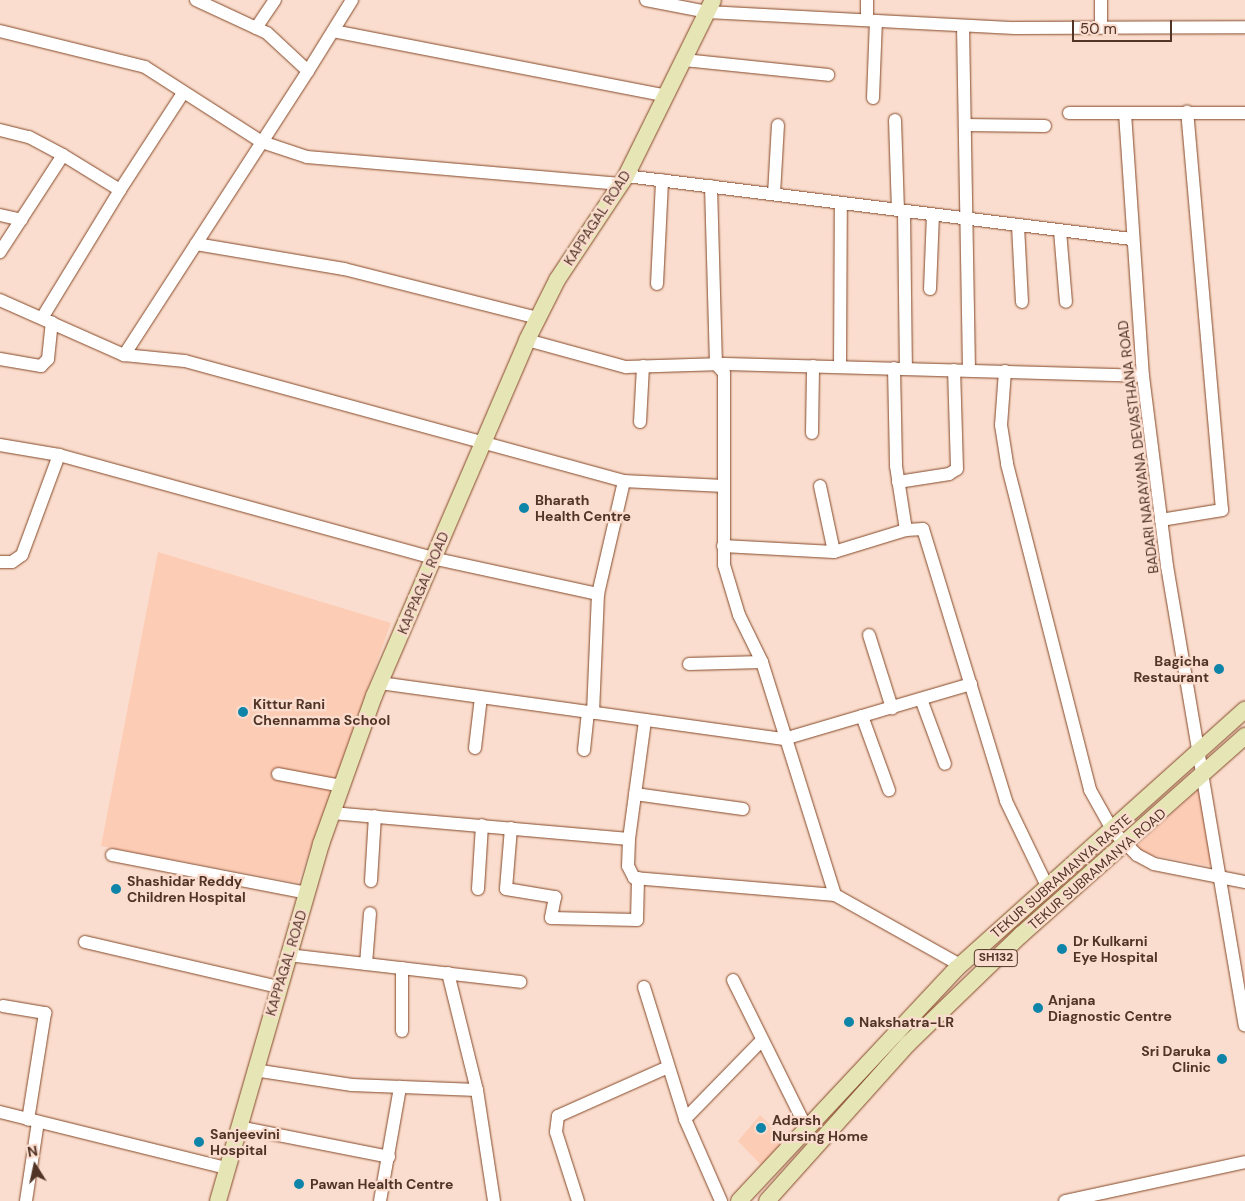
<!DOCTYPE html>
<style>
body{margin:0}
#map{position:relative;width:1245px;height:1201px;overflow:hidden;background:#faddce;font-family:"DM Sans",sans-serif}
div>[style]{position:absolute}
.built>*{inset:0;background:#fdccb5}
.roads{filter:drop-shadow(0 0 1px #854827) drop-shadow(0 0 1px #854827)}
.minor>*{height:12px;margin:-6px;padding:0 6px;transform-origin:6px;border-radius:6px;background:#fff}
.major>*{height:16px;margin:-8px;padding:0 8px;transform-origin:8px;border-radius:8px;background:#e5e5b6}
.dots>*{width:14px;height:14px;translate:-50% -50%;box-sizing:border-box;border:2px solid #faddce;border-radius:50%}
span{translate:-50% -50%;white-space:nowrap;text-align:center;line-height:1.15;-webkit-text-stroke:4.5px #faddce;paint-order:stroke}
.shield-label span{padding:1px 4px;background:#faddce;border:1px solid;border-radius:4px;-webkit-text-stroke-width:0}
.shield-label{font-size:12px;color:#513425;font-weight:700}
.street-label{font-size:14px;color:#513425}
.poi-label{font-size:14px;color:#513425;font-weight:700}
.left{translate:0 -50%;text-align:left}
.right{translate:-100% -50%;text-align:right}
.north{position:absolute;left:10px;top:1141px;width:50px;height:50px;-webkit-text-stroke:4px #faddce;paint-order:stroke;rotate:350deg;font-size:14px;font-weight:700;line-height:20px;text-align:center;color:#513425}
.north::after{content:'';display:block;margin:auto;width:18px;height:22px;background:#513425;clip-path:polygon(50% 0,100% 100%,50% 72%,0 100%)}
.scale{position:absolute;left:1072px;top:20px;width:100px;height:22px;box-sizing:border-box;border:2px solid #513425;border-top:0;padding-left:6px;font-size:15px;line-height:18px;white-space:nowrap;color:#513425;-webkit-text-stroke:4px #faddce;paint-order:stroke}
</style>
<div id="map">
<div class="built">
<i style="clip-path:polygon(158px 552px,391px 623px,298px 883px,101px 846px)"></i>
<i style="clip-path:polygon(1198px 790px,1215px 857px,1210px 866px,1131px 851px)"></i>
<i style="clip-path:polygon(760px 1115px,787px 1142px,762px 1166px,738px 1141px)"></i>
</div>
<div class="roads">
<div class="minor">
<i style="left:196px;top:0;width:78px;rotate:24.9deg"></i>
<i style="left:267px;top:33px;width:56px;rotate:42.8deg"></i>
<i style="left:308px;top:71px;width:85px;rotate:122.9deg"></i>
<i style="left:262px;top:142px;width:47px;rotate:18.4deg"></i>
<i style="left:307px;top:157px;width:315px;rotate:4.9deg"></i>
<i style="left:646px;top:0;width:62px;rotate:11.1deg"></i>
<i style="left:707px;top:12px;width:308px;rotate:3deg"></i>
<i style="left:1015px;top:28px;width:230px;rotate:-0.2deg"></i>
<i style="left:1101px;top:0;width:27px;rotate:90deg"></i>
<i style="left:867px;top:20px;width:20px;rotate:-90deg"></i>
<i style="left:963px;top:26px;width:344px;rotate:89deg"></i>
<i style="left:256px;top:28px;width:34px;rotate:-56deg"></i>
<i style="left:0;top:31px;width:149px;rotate:13.9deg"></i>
<i style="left:145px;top:67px;width:139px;rotate:32.7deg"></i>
<i style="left:262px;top:142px;width:254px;rotate:122.9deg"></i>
<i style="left:124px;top:355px;width:136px;rotate:-156.1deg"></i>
<i style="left:333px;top:31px;width:339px;rotate:11deg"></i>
<i style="left:684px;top:60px;width:145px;rotate:5.9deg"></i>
<i style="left:308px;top:71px;width:84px;rotate:-58.2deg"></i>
<i style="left:873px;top:98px;width:77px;rotate:-87.8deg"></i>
<i style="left:1069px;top:113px;width:176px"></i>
<i style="left:1125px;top:113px;width:264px;rotate:86.1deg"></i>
<i style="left:1143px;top:376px;width:192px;rotate:82.8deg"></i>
<i style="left:1167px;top:566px;width:466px;rotate:80.4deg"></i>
<i style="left:895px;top:120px;width:90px;rotate:88.1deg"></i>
<i style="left:965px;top:125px;width:80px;rotate:0.7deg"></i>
<i style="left:0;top:130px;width:30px;rotate:14deg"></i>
<i style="left:29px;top:137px;width:38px;rotate:28deg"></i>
<i style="left:63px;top:155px;width:116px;rotate:123deg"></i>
<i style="left:63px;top:155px;width:67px;rotate:31.6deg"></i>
<i style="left:120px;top:190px;width:116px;rotate:-57deg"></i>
<i style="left:626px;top:176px;width:509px;rotate:7.11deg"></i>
<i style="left:711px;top:186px;width:178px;rotate:88.4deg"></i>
<i style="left:716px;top:364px;width:12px;rotate:48deg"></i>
<i style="left:724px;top:373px;width:192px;rotate:90deg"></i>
<i style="left:724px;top:565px;width:52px;rotate:73.3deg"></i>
<i style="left:739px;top:615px;width:52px;rotate:63.9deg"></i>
<i style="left:762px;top:662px;width:244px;rotate:72.6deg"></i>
<i style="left:835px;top:895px;width:143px;rotate:29.2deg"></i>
<i style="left:774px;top:194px;width:69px;rotate:-86.7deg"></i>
<i style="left:904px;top:211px;width:157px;rotate:89.3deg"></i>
<i style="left:0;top:215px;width:22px;rotate:13deg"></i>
<i style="left:1018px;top:226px;width:76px;rotate:87deg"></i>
<i style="left:1060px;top:231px;width:71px;rotate:85.2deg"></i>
<i style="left:196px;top:244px;width:150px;rotate:9.6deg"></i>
<i style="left:344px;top:269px;width:200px;rotate:14.2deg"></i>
<i style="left:657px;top:284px;width:104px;rotate:-87.2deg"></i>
<i style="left:930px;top:289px;width:74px;rotate:-87.7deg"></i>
<i style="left:42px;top:318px;width:150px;rotate:-58.6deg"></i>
<i style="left:527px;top:340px;width:103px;rotate:15.3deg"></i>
<i style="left:626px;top:367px;width:97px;rotate:-1.8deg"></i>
<i style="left:723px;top:364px;width:420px;rotate:1.6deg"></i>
<i style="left:124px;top:355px;width:61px;rotate:5.6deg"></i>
<i style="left:185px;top:361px;width:455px;rotate:15.3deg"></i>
<i style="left:624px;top:481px;width:99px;rotate:2.9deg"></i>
<i style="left:0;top:359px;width:42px;rotate:9.7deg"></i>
<i style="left:41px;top:366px;width:10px;rotate:-45deg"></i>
<i style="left:48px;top:359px;width:37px;rotate:-84deg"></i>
<i style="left:840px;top:367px;width:164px;rotate:-89.7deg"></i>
<i style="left:894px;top:368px;width:98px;rotate:88.8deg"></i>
<i style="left:896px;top:466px;width:65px;rotate:81.1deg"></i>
<i style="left:906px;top:530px;width:17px;rotate:-3deg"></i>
<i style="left:923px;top:529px;width:284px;rotate:73deg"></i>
<i style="left:1006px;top:801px;width:94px;rotate:64.2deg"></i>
<i style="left:1005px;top:371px;width:54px;rotate:94.2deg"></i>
<i style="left:1001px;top:425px;width:39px;rotate:81deg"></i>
<i style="left:1007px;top:464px;width:336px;rotate:75.7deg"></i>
<i style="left:1090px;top:790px;width:47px;rotate:60.7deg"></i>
<i style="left:1113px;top:831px;width:34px;rotate:45deg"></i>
<i style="left:1137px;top:855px;width:19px;rotate:28deg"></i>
<i style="left:1154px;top:864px;width:93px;rotate:11.2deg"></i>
<i style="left:640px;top:422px;width:56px;rotate:-86.9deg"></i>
<i style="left:812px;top:433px;width:67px;rotate:-89.1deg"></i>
<i style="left:0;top:445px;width:60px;rotate:9.6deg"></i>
<i style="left:59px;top:455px;width:391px;rotate:15.4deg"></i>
<i style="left:436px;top:559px;width:166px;rotate:12.2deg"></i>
<i style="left:898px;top:482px;width:52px;rotate:-8.9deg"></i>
<i style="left:949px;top:474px;width:9px;rotate:-32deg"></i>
<i style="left:957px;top:469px;width:99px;rotate:-91.7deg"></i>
<i style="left:820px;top:486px;width:67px;rotate:78deg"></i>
<i style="left:1161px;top:520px;width:62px;rotate:-9.3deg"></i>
<i style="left:1222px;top:510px;width:400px;rotate:-95deg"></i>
<i style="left:723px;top:546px;width:111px;rotate:3.1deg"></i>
<i style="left:834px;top:552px;width:75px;rotate:-17deg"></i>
<i style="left:0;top:562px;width:12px"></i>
<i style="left:12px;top:562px;width:12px;rotate:-35deg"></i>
<i style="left:22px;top:555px;width:107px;rotate:-69.7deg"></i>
<i style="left:869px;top:635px;width:77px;rotate:72.5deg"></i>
<i style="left:689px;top:664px;width:73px;rotate:-1.6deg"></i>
<i style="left:380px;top:683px;width:408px;rotate:7.9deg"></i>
<i style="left:784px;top:739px;width:195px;rotate:-16.4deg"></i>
<i style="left:921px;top:699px;width:69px;rotate:69.7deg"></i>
<i style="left:593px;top:713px;width:119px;rotate:-87.6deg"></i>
<i style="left:598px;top:594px;width:116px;rotate:-77deg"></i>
<i style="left:862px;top:716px;width:79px;rotate:70deg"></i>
<i style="left:475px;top:748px;width:51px;rotate:-83.3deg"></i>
<i style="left:584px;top:750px;width:38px;rotate:-84deg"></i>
<i style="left:278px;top:774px;width:65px;rotate:10.6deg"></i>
<i style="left:635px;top:794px;width:109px;rotate:7.9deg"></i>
<i style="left:332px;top:813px;width:298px;rotate:5deg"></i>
<i style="left:629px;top:839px;width:27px;rotate:92deg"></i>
<i style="left:628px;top:866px;width:13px;rotate:63deg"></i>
<i style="left:634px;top:878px;width:202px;rotate:4.8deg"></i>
<i style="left:511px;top:828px;width:61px;rotate:94.7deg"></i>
<i style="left:506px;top:889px;width:50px;rotate:9.3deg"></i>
<i style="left:555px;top:897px;width:21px;rotate:101deg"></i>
<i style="left:551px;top:918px;width:86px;rotate:1.3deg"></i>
<i style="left:637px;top:920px;width:42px;rotate:-88.6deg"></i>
<i style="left:629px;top:839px;width:120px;rotate:-82.3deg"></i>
<i style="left:112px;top:855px;width:199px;rotate:11deg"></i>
<i style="left:371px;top:881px;width:65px;rotate:-86.5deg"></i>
<i style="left:478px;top:889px;width:64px;rotate:-86.4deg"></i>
<i style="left:85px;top:942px;width:198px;rotate:13.1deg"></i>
<i style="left:288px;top:955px;width:234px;rotate:6.6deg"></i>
<i style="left:366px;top:964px;width:51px;rotate:-85.5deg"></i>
<i style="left:448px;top:973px;width:121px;rotate:76.1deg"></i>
<i style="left:733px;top:980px;width:164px;rotate:63.6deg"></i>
<i style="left:644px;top:987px;width:138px;rotate:72.7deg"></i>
<i style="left:685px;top:1119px;width:90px;rotate:66.3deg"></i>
<i style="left:3px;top:1006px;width:43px;rotate:9.5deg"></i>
<i style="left:45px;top:1013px;width:108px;rotate:99deg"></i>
<i style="left:402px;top:1031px;width:63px;rotate:-90deg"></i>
<i style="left:254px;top:1070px;width:99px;rotate:8.7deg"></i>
<i style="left:352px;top:1085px;width:125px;rotate:2.3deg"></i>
<i style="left:477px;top:1090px;width:112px;rotate:81.3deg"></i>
<i style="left:0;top:1112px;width:233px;rotate:13.9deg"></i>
<i style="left:685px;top:1119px;width:109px;rotate:-45.7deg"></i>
<i style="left:238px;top:1127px;width:154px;rotate:11.2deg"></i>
<i style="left:26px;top:1201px;width:80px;rotate:-81.4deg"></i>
<i style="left:380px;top:1201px;width:116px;rotate:-80deg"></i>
<i style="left:578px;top:1201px;width:72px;rotate:-107.7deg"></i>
<i style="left:556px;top:1132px;width:16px;rotate:-83deg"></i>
<i style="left:558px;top:1116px;width:120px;rotate:-24deg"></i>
<i style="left:1065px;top:1201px;width:184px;rotate:-12.2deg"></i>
</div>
<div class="major">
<i style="left:218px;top:1201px;width:372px;rotate:-73.9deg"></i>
<i style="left:321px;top:844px;width:157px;rotate:-70.3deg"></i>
<i style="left:374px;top:696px;width:387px;rotate:-66.7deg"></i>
<i style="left:527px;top:340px;width:67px;rotate:-63.4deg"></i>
<i style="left:557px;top:280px;width:125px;rotate:-56.4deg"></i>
<i style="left:626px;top:176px;width:196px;rotate:-63.7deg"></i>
<i style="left:739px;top:1201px;width:319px;rotate:-46.9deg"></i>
<i style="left:957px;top:968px;width:387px;rotate:-41.9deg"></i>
<i style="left:767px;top:1201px;width:212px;rotate:-48.1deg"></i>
<i style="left:909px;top:1043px;width:156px;rotate:-44deg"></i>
<i style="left:1021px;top:935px;width:300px;rotate:-41.6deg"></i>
</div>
</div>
<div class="dots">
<i style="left:524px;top:508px;background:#0f84a9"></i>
<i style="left:1219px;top:669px;background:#0f84a9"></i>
<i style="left:243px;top:712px;background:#0f84a9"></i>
<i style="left:116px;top:889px;background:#0f84a9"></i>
<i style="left:1062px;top:949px;background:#0f84a9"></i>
<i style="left:1038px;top:1008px;background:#0f84a9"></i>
<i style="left:849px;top:1022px;background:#0f84a9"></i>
<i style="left:1222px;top:1059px;background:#0f84a9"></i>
<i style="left:761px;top:1128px;background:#0f84a9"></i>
<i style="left:199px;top:1142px;background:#0f84a9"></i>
<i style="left:299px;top:1184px;background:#0f84a9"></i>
</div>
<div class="shield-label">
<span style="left:996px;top:958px">SH132</span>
</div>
<div class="street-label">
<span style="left:597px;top:218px;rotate:-57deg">KAPPAGAL ROAD</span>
<span style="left:1138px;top:447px;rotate:-97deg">BADARI NARAYANA DEVASTHANA ROAD</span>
<span style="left:423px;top:583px;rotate:-67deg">KAPPAGAL ROAD</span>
<span style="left:1097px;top:869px;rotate:-41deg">TEKUR SUBRAMANYA ROAD</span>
<span style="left:1061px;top:876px;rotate:-41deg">TEKUR SUBRAMANYA RASTE</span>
<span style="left:286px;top:963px;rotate:-73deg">KAPPAGAL ROAD</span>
</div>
<div class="poi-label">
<span class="left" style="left:535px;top:508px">Bharath<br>Health Centre</span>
<span class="right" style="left:1209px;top:669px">Bagicha<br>Restaurant</span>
<span class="left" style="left:253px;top:712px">Kittur Rani<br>Chennamma School</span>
<span class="left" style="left:127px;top:889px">Shashidar Reddy<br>Children Hospital</span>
<span class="left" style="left:1073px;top:949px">Dr Kulkarni<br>Eye Hospital</span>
<span class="left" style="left:1048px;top:1008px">Anjana<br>Diagnostic Centre</span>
<span class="left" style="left:859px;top:1022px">Nakshatra-LR</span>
<span class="right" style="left:1211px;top:1059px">Sri Daruka<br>Clinic</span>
<span class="left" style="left:772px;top:1128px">Adarsh<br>Nursing Home</span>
<span class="left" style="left:210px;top:1142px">Sanjeevini<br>Hospital</span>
<span class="left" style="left:310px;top:1184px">Pawan Health Centre</span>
</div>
<div class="north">N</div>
<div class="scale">50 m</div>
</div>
